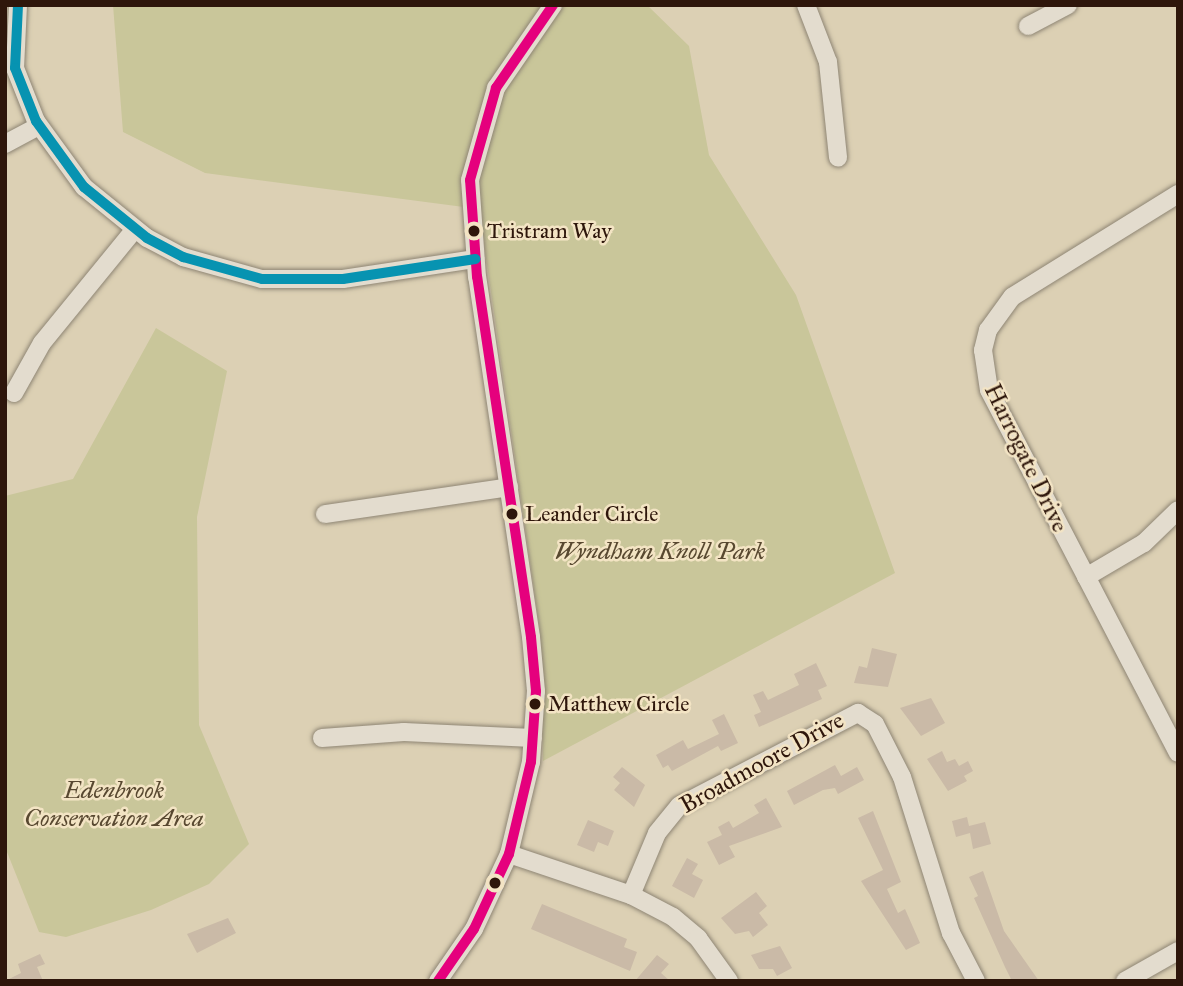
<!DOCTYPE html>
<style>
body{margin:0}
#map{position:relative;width:1183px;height:986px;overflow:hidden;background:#dcd0b4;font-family:"IM FELL Great Primer",serif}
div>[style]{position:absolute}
.green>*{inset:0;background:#c9c69a}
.building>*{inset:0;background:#cabaa7}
.roads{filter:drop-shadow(0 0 2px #8e8574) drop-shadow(0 0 2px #8e8574)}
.minor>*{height:18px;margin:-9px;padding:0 9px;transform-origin:9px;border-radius:9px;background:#e3dcce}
.bus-1>*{height:10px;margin:-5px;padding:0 5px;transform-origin:5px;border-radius:5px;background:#e5007d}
.bus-2>*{height:10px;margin:-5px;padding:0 5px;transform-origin:5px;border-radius:5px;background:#0793b1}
.dots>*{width:19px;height:19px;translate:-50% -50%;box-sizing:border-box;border:4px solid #f3e4c4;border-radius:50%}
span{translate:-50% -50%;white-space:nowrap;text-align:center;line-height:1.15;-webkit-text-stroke:5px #f3e4c4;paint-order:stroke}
.bus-label{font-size:22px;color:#2e160b}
.left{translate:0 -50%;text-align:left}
.street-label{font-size:24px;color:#2e160b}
.park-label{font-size:24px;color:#584830;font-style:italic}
.frame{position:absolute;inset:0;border:7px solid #2e160b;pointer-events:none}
</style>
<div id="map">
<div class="green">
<i style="clip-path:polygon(113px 5px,647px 5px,689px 46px,709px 155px,796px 295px,895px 573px,543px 761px,540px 631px,479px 209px,205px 173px,123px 132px)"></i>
<i style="clip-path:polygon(156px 328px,227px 371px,197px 517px,199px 725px,249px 844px,209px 884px,151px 910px,66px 937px,39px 932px,5px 847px,5px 496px,73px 479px)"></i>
</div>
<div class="building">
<i style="clip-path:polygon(872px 648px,897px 654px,888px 687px,854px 683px,859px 666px,867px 668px)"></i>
<i style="clip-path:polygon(816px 663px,827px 686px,818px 690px,822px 699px,759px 727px,754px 715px,761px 712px,753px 695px,763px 691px,768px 700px,799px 685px,794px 674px)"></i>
<i style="clip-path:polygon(931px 698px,945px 723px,921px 736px,900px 708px)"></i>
<i style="clip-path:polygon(724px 714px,738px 743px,721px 751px,718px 746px,672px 771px,668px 765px,663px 768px,656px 755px,683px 740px,688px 749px,719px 734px,712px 720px)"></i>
<i style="clip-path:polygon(942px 751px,947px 762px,955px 759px,959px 766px,968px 761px,973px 771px,964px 776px,967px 781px,948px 791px,927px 759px)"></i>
<i style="clip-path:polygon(835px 765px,841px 776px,857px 767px,864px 780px,838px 794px,835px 788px,823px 790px,794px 805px,787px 791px)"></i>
<i style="clip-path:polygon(622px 767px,645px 785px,634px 807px,614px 790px,620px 783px,613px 777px)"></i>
<i style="clip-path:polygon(766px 798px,782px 827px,729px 846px,735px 857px,719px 865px,707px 842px,722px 835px,718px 827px,729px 821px,733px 828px,759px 813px,754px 805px)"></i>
<i style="clip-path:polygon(873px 811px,901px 882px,887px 889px,898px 913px,905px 909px,920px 943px,906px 950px,861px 881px,883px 870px,858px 818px)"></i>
<i style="clip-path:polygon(967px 817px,969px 826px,985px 822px,991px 844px,973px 849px,970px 833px,956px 837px,952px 821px)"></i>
<i style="clip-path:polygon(588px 820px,614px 831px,608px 846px,598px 842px,594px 852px,577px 845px)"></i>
<i style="clip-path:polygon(687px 858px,698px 864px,692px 874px,703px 880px,694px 898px,672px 886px)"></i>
<i style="clip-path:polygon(983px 871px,1004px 931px,1039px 981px,1012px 981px,1005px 967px,974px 898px,978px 896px,969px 877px)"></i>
<i style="clip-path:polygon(756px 892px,767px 906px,759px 913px,768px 925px,753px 937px,749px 931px,735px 934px,721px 918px)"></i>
<i style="clip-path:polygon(542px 904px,627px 939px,624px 947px,637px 952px,630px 971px,531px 929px)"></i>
<i style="clip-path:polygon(228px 918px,236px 933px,197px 953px,187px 934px)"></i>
<i style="clip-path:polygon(780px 946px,792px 968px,777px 976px,773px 969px,759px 969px,751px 955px)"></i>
<i style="clip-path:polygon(40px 954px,45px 964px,37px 967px,43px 981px,5px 981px,21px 973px,18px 964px)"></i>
<i style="clip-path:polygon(657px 955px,669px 964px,661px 973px,670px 981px,635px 981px)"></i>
</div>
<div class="roads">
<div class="minor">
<i style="left:18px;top:5px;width:63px;rotate:92.7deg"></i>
<i style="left:15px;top:68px;width:57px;rotate:68.4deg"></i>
<i style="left:36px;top:121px;width:82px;rotate:54deg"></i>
<i style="left:84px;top:187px;width:81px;rotate:39deg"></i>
<i style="left:147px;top:238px;width:41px;rotate:27.8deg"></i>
<i style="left:183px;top:257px;width:82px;rotate:15.6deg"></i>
<i style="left:262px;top:279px;width:81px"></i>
<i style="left:343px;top:279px;width:134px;rotate:-8.6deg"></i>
<i style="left:806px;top:5px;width:61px;rotate:68.9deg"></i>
<i style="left:828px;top:62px;width:96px;rotate:84deg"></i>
<i style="left:1028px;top:26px;width:45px;rotate:-27.7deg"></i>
<i style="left:5px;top:144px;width:38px;rotate:-28deg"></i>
<i style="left:1178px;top:194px;width:195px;rotate:148.2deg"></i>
<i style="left:1012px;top:297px;width:41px;rotate:126deg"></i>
<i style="left:988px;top:330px;width:21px;rotate:104deg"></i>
<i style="left:983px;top:350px;width:40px;rotate:81.5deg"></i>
<i style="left:989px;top:390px;width:409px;rotate:62.5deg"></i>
<i style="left:14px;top:393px;width:57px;rotate:-60.8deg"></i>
<i style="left:42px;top:343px;width:146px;rotate:-50.8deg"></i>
<i style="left:325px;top:514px;width:186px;rotate:-8.3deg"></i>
<i style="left:1086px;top:577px;width:67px;rotate:-30.4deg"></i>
<i style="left:1144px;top:543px;width:47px;rotate:-44.1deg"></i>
<i style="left:322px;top:738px;width:82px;rotate:-4.2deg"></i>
<i style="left:404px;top:732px;width:129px;rotate:2.7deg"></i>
<i style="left:509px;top:854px;width:129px;rotate:18.6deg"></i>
<i style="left:631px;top:895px;width:47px;rotate:27.6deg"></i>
<i style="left:673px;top:917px;width:33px;rotate:40deg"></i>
<i style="left:698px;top:938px;width:53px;rotate:54.2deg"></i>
<i style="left:631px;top:895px;width:67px;rotate:-67.2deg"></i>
<i style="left:657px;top:833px;width:35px;rotate:-51deg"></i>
<i style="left:679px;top:806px;width:202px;rotate:-27.5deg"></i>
<i style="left:858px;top:713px;width:20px;rotate:33deg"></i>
<i style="left:875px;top:724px;width:59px;rotate:63deg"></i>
<i style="left:902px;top:777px;width:164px;rotate:72.6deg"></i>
<i style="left:951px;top:933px;width:54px;rotate:62.5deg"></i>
<i style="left:438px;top:981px;width:63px;rotate:-55.3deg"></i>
<i style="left:474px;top:929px;width:83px;rotate:-65deg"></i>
<i style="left:509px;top:854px;width:95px;rotate:-76.6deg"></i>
<i style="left:531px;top:762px;width:71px;rotate:-86deg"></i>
<i style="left:536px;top:691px;width:54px;rotate:-95.3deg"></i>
<i style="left:531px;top:637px;width:364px;rotate:-98.5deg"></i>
<i style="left:477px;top:277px;width:97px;rotate:-94.1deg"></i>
<i style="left:470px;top:180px;width:96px;rotate:-74.2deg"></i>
<i style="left:496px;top:88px;width:101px;rotate:-55.5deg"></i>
<i style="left:1125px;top:981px;width:61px;rotate:-29.5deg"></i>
</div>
</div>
<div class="bus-1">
<i style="left:438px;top:981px;width:63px;rotate:-55.3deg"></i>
<i style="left:474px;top:929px;width:83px;rotate:-65deg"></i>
<i style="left:509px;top:854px;width:95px;rotate:-76.6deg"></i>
<i style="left:531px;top:762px;width:71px;rotate:-86deg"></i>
<i style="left:536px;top:691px;width:54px;rotate:-95.3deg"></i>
<i style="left:531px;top:637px;width:364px;rotate:-98.5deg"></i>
<i style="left:477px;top:277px;width:97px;rotate:-94.1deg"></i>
<i style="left:470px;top:180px;width:96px;rotate:-74.2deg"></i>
<i style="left:496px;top:88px;width:101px;rotate:-55.5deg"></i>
</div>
<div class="bus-2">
<i style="left:18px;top:5px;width:63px;rotate:92.7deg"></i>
<i style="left:15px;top:68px;width:57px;rotate:68.4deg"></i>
<i style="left:36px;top:121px;width:82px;rotate:54deg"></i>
<i style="left:84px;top:187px;width:81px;rotate:39deg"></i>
<i style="left:147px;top:238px;width:41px;rotate:27.8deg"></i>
<i style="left:183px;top:257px;width:82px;rotate:15.6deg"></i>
<i style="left:262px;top:279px;width:81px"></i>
<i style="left:343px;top:279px;width:134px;rotate:-8.6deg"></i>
</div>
<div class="dots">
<i style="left:474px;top:231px;background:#2e160b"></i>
<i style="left:512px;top:514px;background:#2e160b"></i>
<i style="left:535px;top:704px;background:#2e160b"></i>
<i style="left:495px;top:883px;background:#2e160b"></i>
</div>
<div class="bus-label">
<span class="left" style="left:487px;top:231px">Tristram Way</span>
<span class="left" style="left:525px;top:514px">Leander Circle</span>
<span class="left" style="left:548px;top:704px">Matthew Circle</span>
</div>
<div class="street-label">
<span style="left:1026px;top:458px;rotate:64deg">Harrogate Drive</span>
<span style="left:762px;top:763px;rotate:-29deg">Broadmoore Drive</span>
</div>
<div class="park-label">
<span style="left:660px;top:552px">Wyndham Knoll Park</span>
<span style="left:114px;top:805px">Edenbrook<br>Conservation Area</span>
</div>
<div class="frame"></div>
</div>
